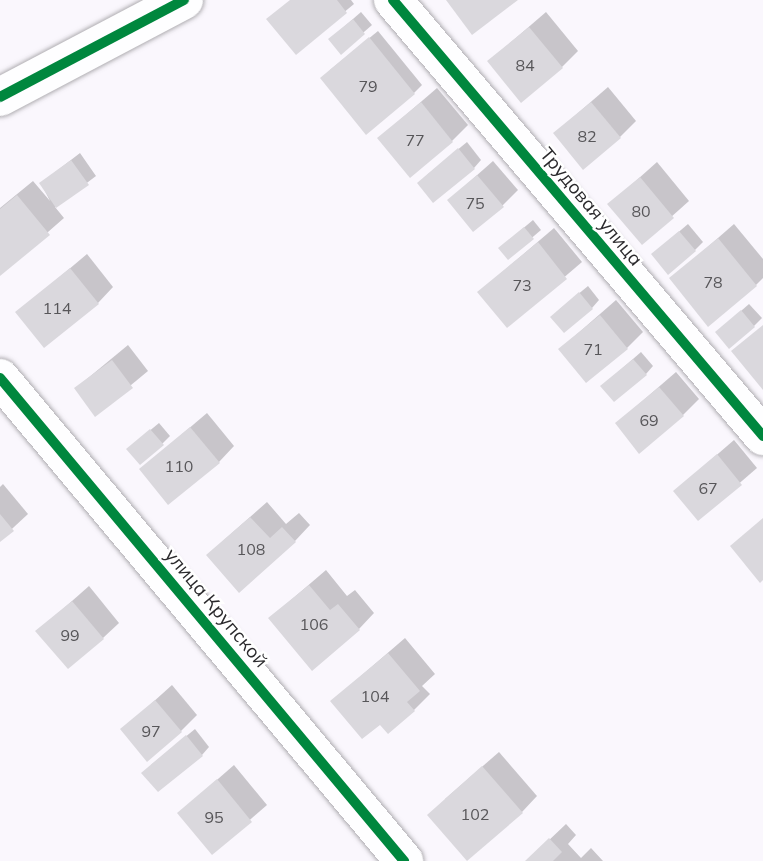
<!DOCTYPE html>
<meta charset="utf-8">
<style>
body{margin:0}
#map{position:relative;width:763px;height:861px;overflow:hidden;background:#faf7fd;font-family:Mulish,sans-serif}
div>[style]{position:absolute}
.shadow>*{inset:0;background:#0003}
.building>*{inset:0;background:#dad8dd}
.roads{filter:drop-shadow(0 0 2px #b0aeb2) drop-shadow(0 0 2px #b0aeb2)}
.minor>*{height:38px;margin:-19px;padding:0 19px;transform-origin:19px;border-radius:19px;background:#fefeff}
.cycleway>*{height:10px;margin:-5px;padding:0 5px;transform-origin:5px;border-radius:5px;background:#00873e}
span{translate:-50% -50%;white-space:nowrap;text-align:center;line-height:1.15;-webkit-text-stroke:5px #fff;paint-order:stroke}
.number-label{font-size:16px;color:#575659}
.number-label span{-webkit-text-stroke-width:0}
.street-label{font-size:19px;color:#2b2a2d}
</style>
<div id="map">
<div class="shadow">
<i style="clip-path:polygon(290px 0,351px 0,354px 4px,296px 52px)"></i>
<i style="clip-path:polygon(361px 12px,372px 25px,341px 52px,338px 32px)"></i>
<i style="clip-path:polygon(546px 12px,578px 51px,562px 67px,489px 61px)"></i>
<i style="clip-path:polygon(378px 31px,422px 85px,414px 93px,330px 70px)"></i>
<i style="clip-path:polygon(608px 87px,636px 121px,620px 137px,555px 133px)"></i>
<i style="clip-path:polygon(437px 88px,468px 125px,452px 141px,379px 138px)"></i>
<i style="clip-path:polygon(467px 142px,481px 160px,474px 168px,427px 175px)"></i>
<i style="clip-path:polygon(80px 153px,96px 176px,55px 207px,64px 218px,0 274px,0 208px,33px 181px,50px 201px,41px 183px)"></i>
<i style="clip-path:polygon(493px 161px,518px 190px,502px 206px,449px 200px)"></i>
<i style="clip-path:polygon(657px 162px,689px 201px,642px 243px,610px 204px)"></i>
<i style="clip-path:polygon(533px 220px,541px 230px,508px 258px,508px 241px)"></i>
<i style="clip-path:polygon(688px 224px,703px 242px,695px 250px,661px 247px)"></i>
<i style="clip-path:polygon(734px 224px,763px 259px,763px 278px,756px 285px,671px 279px)"></i>
<i style="clip-path:polygon(554px 228px,582px 262px,507px 326px,479px 292px)"></i>
<i style="clip-path:polygon(87px 254px,113px 287px,98px 303px,18px 312px)"></i>
<i style="clip-path:polygon(588px 286px,599px 300px,592px 308px,560px 309px)"></i>
<i style="clip-path:polygon(616px 300px,643px 332px,627px 348px,560px 349px)"></i>
<i style="clip-path:polygon(749px 304px,762px 318px,754px 326px,725px 325px)"></i>
<i style="clip-path:polygon(128px 345px,148px 371px,96px 414px,76px 388px)"></i>
<i style="clip-path:polygon(641px 352px,653px 366px,646px 374px,610px 379px)"></i>
<i style="clip-path:polygon(676px 372px,699px 399px,683px 415px,617px 423px)"></i>
<i style="clip-path:polygon(207px 413px,234px 446px,219px 462px,141px 469px)"></i>
<i style="clip-path:polygon(159px 423px,170px 436px,162px 444px,136px 442px)"></i>
<i style="clip-path:polygon(734px 440px,757px 468px,698px 519px,675px 491px)"></i>
<i style="clip-path:polygon(3px 484px,28px 514px,0 540px,0 487px)"></i>
<i style="clip-path:polygon(267px 502px,286px 524px,299px 513px,310px 525px,295px 541px,224px 540px)"></i>
<i style="clip-path:polygon(326px 570px,347px 596px,355px 590px,374px 613px,359px 629px,270px 618px)"></i>
<i style="clip-path:polygon(89px 586px,119px 623px,103px 638px,38px 631px)"></i>
<i style="clip-path:polygon(405px 638px,435px 674px,422px 686px,430px 694px,414px 710px,380px 723px,332px 701px)"></i>
<i style="clip-path:polygon(172px 685px,197px 715px,181px 731px,122px 730px)"></i>
<i style="clip-path:polygon(195px 729px,209px 747px,202px 755px,151px 765px)"></i>
<i style="clip-path:polygon(499px 752px,537px 796px,522px 812px,445px 799px)"></i>
<i style="clip-path:polygon(234px 765px,267px 805px,212px 853px,179px 813px)"></i>
<i style="clip-path:polygon(566px 824px,576px 835px,568px 844px,581px 858px,591px 848px,603px 861px,527px 861px)"></i>
</div>
<div class="building">
<i style="clip-path:polygon(290px 0,337px 0,347px 13px,296px 55px,266px 19px)"></i>
<i style="clip-path:polygon(446px 0,518px 0,472px 35px)"></i>
<i style="clip-path:polygon(353px 19px,365px 34px,341px 55px,328px 39px)"></i>
<i style="clip-path:polygon(529px 27px,563px 68px,521px 103px,487px 61px)"></i>
<i style="clip-path:polygon(369px 37px,415px 94px,366px 135px,320px 78px)"></i>
<i style="clip-path:polygon(421px 102px,453px 142px,410px 178px,377px 138px)"></i>
<i style="clip-path:polygon(591px 102px,621px 138px,583px 170px,553px 133px)"></i>
<i style="clip-path:polygon(458px 148px,475px 169px,433px 203px,417px 183px)"></i>
<i style="clip-path:polygon(71px 160px,89px 185px,56px 208px,39px 183px)"></i>
<i style="clip-path:polygon(477px 175px,504px 207px,473px 232px,447px 200px)"></i>
<i style="clip-path:polygon(640px 177px,674px 218px,642px 245px,607px 204px)"></i>
<i style="clip-path:polygon(17px 195px,50px 235px,0 276px,0 209px)"></i>
<i style="clip-path:polygon(524px 227px,534px 239px,508px 260px,498px 248px)"></i>
<i style="clip-path:polygon(679px 231px,696px 251px,668px 275px,651px 254px)"></i>
<i style="clip-path:polygon(718px 238px,757px 286px,708px 327px,669px 278px)"></i>
<i style="clip-path:polygon(538px 242px,567px 279px,507px 328px,477px 292px)"></i>
<i style="clip-path:polygon(70px 268px,99px 304px,44px 348px,15px 312px)"></i>
<i style="clip-path:polygon(579px 292px,593px 309px,564px 333px,550px 317px)"></i>
<i style="clip-path:polygon(741px 310px,755px 327px,729px 349px,715px 332px)"></i>
<i style="clip-path:polygon(600px 315px,628px 349px,586px 383px,558px 349px)"></i>
<i style="clip-path:polygon(763px 325px,763px 390px,731px 351px)"></i>
<i style="clip-path:polygon(633px 359px,647px 375px,614px 402px,600px 386px)"></i>
<i style="clip-path:polygon(112px 360px,133px 388px,95px 417px,74px 388px)"></i>
<i style="clip-path:polygon(659px 387px,684px 416px,639px 454px,615px 423px)"></i>
<i style="clip-path:polygon(190px 427px,220px 463px,168px 505px,139px 469px)"></i>
<i style="clip-path:polygon(150px 429px,164px 445px,140px 465px,126px 449px)"></i>
<i style="clip-path:polygon(717px 454px,742px 485px,698px 521px,673px 491px)"></i>
<i style="clip-path:polygon(0 514px,14px 531px,0 542px)"></i>
<i style="clip-path:polygon(250px 517px,270px 538px,282px 527px,296px 542px,239px 593px,206px 555px)"></i>
<i style="clip-path:polygon(763px 518px,763px 580px,760px 583px,730px 546px)"></i>
<i style="clip-path:polygon(309px 585px,330px 610px,338px 604px,360px 630px,312px 671px,268px 618px)"></i>
<i style="clip-path:polygon(72px 601px,104px 639px,68px 669px,35px 631px)"></i>
<i style="clip-path:polygon(388px 653px,420px 691px,407px 702px,415px 711px,388px 734px,380px 725px,362px 739px,330px 701px)"></i>
<i style="clip-path:polygon(155px 700px,182px 732px,147px 762px,120px 729px)"></i>
<i style="clip-path:polygon(186px 735px,203px 756px,158px 792px,141px 773px)"></i>
<i style="clip-path:polygon(482px 766px,523px 813px,467px 861px,427px 815px)"></i>
<i style="clip-path:polygon(217px 779px,252px 822px,212px 855px,177px 813px)"></i>
<i style="clip-path:polygon(549px 838px,562px 852px,553px 861px,525px 861px)"></i>
</div>
<div class="roads">
<div class="minor">
<i style="left:393px;top:0;width:572px;rotate:49.68deg"></i>
<i style="left:0;top:97px;width:208px;rotate:-27.8deg"></i>
<i style="left:0;top:378px;width:630px;rotate:50.09deg"></i>
</div>
</div>
<div class="cycleway">
<i style="left:393px;top:0;width:572px;rotate:49.68deg"></i>
<i style="left:0;top:97px;width:208px;rotate:-27.8deg"></i>
<i style="left:0;top:378px;width:630px;rotate:50.09deg"></i>
</div>
<div class="number-label">
<span style="left:525px;top:65px">84</span>
<span style="left:368px;top:86px">79</span>
<span style="left:587px;top:136px">82</span>
<span style="left:415px;top:140px">77</span>
<span style="left:475px;top:203px">75</span>
<span style="left:641px;top:211px">80</span>
<span style="left:713px;top:282px">78</span>
<span style="left:522px;top:285px">73</span>
<span style="left:57px;top:308px">114</span>
<span style="left:593px;top:349px">71</span>
<span style="left:649px;top:420px">69</span>
<span style="left:179px;top:466px">110</span>
<span style="left:708px;top:488px">67</span>
<span style="left:251px;top:549px">108</span>
<span style="left:314px;top:624px">106</span>
<span style="left:70px;top:635px">99</span>
<span style="left:375px;top:696px">104</span>
<span style="left:151px;top:731px">97</span>
<span style="left:475px;top:814px">102</span>
<span style="left:214px;top:817px">95</span>
</div>
<div class="street-label">
<span style="left:591px;top:207px;rotate:50deg">Трудовая улица</span>
<span style="left:216px;top:608px;rotate:50deg">улица Крупской</span>
</div>
</div>
